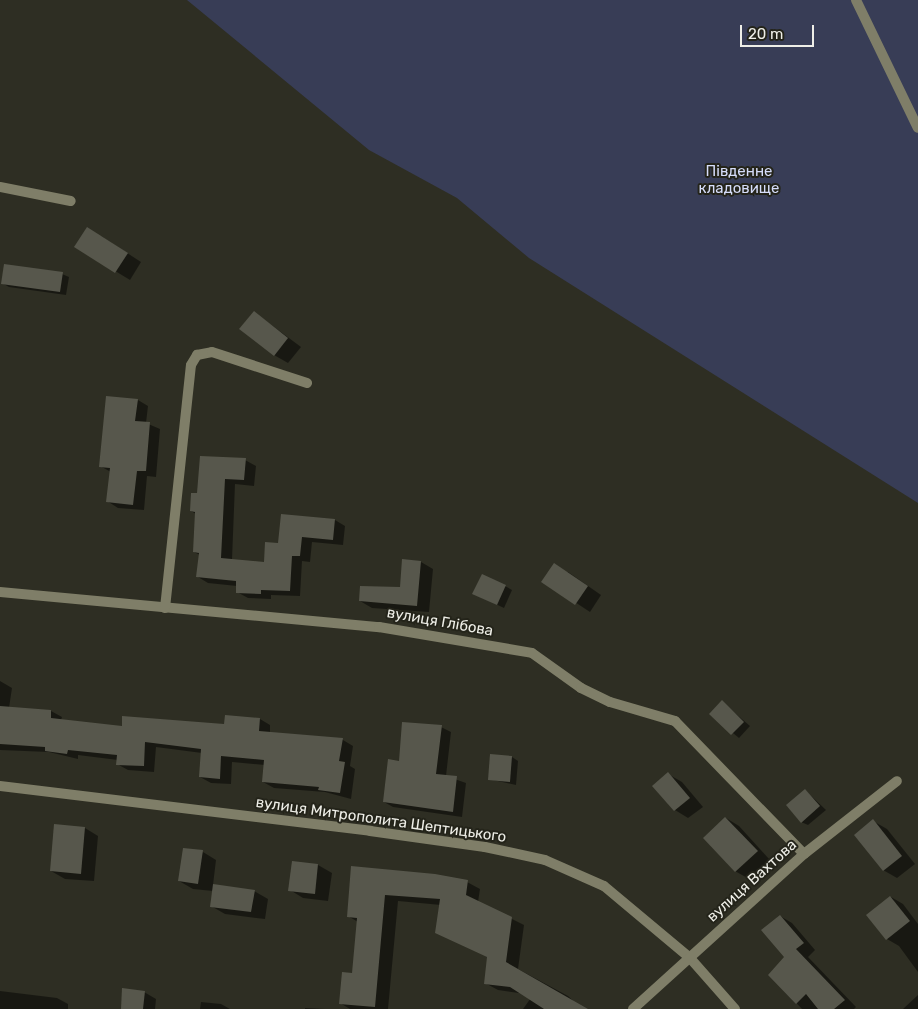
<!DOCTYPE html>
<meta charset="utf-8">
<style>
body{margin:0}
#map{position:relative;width:918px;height:1009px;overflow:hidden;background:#2e2e23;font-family:Rubik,sans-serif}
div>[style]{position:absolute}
.green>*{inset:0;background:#383d56}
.shadow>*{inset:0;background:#0007}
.building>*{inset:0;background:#57574c}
.lane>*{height:10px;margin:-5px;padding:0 5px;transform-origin:5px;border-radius:5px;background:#7f7e68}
.street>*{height:10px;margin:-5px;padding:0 5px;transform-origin:5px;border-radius:5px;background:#7f7e68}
span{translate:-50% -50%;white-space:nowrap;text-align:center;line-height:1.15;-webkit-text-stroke:4px #24241a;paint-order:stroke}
.park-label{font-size:15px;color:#d6ddfa}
.street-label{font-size:15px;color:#eeeee7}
.scale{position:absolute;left:740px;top:25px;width:74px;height:22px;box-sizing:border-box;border:2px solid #eeeee7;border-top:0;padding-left:6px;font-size:15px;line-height:18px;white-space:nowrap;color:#eeeee7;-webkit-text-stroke:4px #24241a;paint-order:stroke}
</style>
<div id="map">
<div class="green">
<i style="clip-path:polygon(187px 0,918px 0,918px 503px,529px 258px,457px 198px,369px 150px)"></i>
</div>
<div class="shadow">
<i style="clip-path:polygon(101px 236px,141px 262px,130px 280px,76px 247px)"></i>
<i style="clip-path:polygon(62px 274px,69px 277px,66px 295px,9px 287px,2px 283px)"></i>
<i style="clip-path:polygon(254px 312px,301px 347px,288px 363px,274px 355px)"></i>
<i style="clip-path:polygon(138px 400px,148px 406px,146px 423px,160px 429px,156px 477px,147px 476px,144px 510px,118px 508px,107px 501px,111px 472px,100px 466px)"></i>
<i style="clip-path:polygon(245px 460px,256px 466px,254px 486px,235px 484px,232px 560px,265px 563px,279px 545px,335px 520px,345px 526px,343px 545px,312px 542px,310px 562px,302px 561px,300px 596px,271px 595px,271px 599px,248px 598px,237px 592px,237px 586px,208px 583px,198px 577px,200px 555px,194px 552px,196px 514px,191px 511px,198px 494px)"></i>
<i style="clip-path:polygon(421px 562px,433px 569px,429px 612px,372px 608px,360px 601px,401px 588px)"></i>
<i style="clip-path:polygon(568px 572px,601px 595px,590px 612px,543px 581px)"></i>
<i style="clip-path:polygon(505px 586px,512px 590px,504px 608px,481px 597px)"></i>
<i style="clip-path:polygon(0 681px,12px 688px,9px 708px,51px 711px,62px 717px,61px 720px,123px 727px,225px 726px,260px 719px,270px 725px,270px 733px,343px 740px,353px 746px,350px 766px,355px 769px,351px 799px,325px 792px,274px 788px,263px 782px,265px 765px,232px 762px,231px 784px,211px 783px,200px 777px,202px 753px,156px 747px,154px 772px,128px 770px,117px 764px,118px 760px,78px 755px,78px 759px,49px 752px,0 750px)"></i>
<i style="clip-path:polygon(722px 702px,750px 726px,739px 738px,710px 714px)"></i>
<i style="clip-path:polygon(441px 727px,451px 732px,446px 776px,466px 783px,462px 817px,393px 807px,384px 802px,400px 762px)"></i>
<i style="clip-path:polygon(512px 757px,518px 761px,516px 785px,489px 779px)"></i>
<i style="clip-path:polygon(668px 774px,682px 782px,703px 807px,688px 818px,675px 810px)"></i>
<i style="clip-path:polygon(805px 790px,826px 810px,808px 825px,801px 822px)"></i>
<i style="clip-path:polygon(726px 818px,739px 826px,770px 860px,749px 879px,735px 871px)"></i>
<i style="clip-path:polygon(873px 821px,887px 829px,915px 864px,897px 878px,883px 870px)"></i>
<i style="clip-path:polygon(85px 828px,98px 836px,94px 881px,65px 879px,51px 871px)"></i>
<i style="clip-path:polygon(203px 852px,216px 860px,213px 885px,254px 891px,268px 899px,265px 919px,225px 914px,211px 906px,213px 891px,193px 889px,179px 881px)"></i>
<i style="clip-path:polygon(293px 862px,318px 865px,332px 873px,328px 901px,303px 898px,290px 890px)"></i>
<i style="clip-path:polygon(352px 867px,467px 882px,480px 889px,478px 902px,524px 925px,518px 969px,568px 996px,582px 1009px,523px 1009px,533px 995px,498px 990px,485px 983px,489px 957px,441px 905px,398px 901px,388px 1009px,350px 1009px,340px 1003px,353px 974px,358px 922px,348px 916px)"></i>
<i style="clip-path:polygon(891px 897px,903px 904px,918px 924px,918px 972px,899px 946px,887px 939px)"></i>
<i style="clip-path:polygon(780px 916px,792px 923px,815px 950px,808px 957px,856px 1007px,854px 1009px,802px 1009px,770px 975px,786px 957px)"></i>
<i style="clip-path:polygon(0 991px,57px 998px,68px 1004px,68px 1009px,0 1009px)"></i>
<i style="clip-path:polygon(144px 992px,156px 999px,155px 1009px,122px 1009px)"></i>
<i style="clip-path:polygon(918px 995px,918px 1009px,903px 1009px)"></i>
<i style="clip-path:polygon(201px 1002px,221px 1004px,230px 1009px,200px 1009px)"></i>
<i style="clip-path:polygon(305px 1008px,325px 1009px,305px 1009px)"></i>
</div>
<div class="building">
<i style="clip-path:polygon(87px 227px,128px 253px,115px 273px,74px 247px)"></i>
<i style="clip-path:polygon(4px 264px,63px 272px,60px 292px,1px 284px)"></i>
<i style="clip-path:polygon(254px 311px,288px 338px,274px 356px,239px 329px)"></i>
<i style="clip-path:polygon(106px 396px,138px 399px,135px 421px,150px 422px,146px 471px,137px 471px,133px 505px,106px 502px,110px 468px,99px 467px)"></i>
<i style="clip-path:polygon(200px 456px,246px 458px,244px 480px,225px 479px,221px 558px,264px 562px,265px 542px,278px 543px,281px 514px,335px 519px,333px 540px,302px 537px,300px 556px,292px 556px,290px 591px,261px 590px,261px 594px,236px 593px,236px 581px,196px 577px,199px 553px,193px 552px,195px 512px,190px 511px,191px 493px,197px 493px)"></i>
<i style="clip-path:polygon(402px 559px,421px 561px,417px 606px,359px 601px,360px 586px,400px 587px)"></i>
<i style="clip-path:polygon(554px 563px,588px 586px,575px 605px,541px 582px)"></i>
<i style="clip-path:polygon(482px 574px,506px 585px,497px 605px,472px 594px)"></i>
<i style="clip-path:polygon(722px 700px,744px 722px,731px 735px,709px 714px)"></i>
<i style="clip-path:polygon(0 706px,51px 710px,51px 718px,122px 726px,122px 716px,224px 724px,225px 715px,260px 718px,259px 731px,343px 738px,339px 761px,345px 762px,340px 793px,318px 790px,319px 787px,262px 782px,264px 760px,221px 756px,220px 779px,199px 777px,201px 749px,145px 742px,144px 766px,116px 765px,117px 755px,68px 750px,67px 754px,45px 751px,45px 747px,0 744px)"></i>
<i style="clip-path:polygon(402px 722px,442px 725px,436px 774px,457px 776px,453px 812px,383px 802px,388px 759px,399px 761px)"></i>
<i style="clip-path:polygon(490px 754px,512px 756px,510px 782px,488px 780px)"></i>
<i style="clip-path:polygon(668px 772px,690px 798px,674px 811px,652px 786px)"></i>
<i style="clip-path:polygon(805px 789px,820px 806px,801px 823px,786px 805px)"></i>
<i style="clip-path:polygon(725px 817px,758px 851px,735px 872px,703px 838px)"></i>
<i style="clip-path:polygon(873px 819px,902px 856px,883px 871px,854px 835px)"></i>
<i style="clip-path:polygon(54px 824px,85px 827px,81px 874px,50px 871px)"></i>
<i style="clip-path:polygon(183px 848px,203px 850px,198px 884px,178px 881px)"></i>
<i style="clip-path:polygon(292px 861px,318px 864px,315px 894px,288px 891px)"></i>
<i style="clip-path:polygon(351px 866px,435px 874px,468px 880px,466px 895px,512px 917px,506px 962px,588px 1009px,544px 1009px,510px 987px,484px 984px,487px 957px,435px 933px,440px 899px,385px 895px,375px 1007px,339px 1004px,342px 972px,352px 973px,357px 918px,347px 917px)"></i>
<i style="clip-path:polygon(213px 884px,255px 890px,251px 912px,210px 907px)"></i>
<i style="clip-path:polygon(890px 896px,910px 921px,886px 940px,866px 915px)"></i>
<i style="clip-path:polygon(780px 915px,804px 943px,796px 949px,845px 1000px,834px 1009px,818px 1009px,806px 994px,796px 1004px,768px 975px,784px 957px,761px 930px)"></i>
<i style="clip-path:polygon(122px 988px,145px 991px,143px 1009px,121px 1009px)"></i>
</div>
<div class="lane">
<i style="left:856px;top:0;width:142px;rotate:64.2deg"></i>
</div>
<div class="street">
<i style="left:0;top:187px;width:72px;rotate:11.2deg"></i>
<i style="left:0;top:592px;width:381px;rotate:5.3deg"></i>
<i style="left:379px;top:627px;width:155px;rotate:9.6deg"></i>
<i style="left:532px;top:653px;width:60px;rotate:35.5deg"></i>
<i style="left:581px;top:688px;width:32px;rotate:26deg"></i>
<i style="left:610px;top:702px;width:68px;rotate:16.3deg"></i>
<i style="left:675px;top:721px;width:185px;rotate:45.9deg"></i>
<i style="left:165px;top:608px;width:244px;rotate:-83.9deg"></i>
<i style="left:191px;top:365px;width:12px;rotate:-59deg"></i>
<i style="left:197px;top:355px;width:15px;rotate:-11deg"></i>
<i style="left:212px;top:352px;width:100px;rotate:18.1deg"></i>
<i style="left:0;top:786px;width:373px;rotate:6.9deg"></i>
<i style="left:370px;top:831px;width:116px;rotate:7.9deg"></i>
<i style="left:485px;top:847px;width:61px;rotate:12.2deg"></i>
<i style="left:545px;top:860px;width:64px;rotate:23.8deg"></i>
<i style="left:604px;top:886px;width:112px;rotate:39.9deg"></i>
<i style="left:690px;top:958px;width:68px;rotate:48.6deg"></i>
<i style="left:633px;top:1009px;width:231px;rotate:-42.2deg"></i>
<i style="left:804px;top:854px;width:118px;rotate:-38.1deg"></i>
</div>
<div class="park-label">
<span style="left:739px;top:180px">Південне<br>кладовище</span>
</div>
<div class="street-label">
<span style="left:440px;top:622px;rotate:10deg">вулиця Глібова</span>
<span style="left:381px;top:820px;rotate:8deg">вулиця Митрополита Шептицького</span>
<span style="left:752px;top:881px;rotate:-42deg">вулиця Вахтова</span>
</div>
<div class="scale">20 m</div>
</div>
